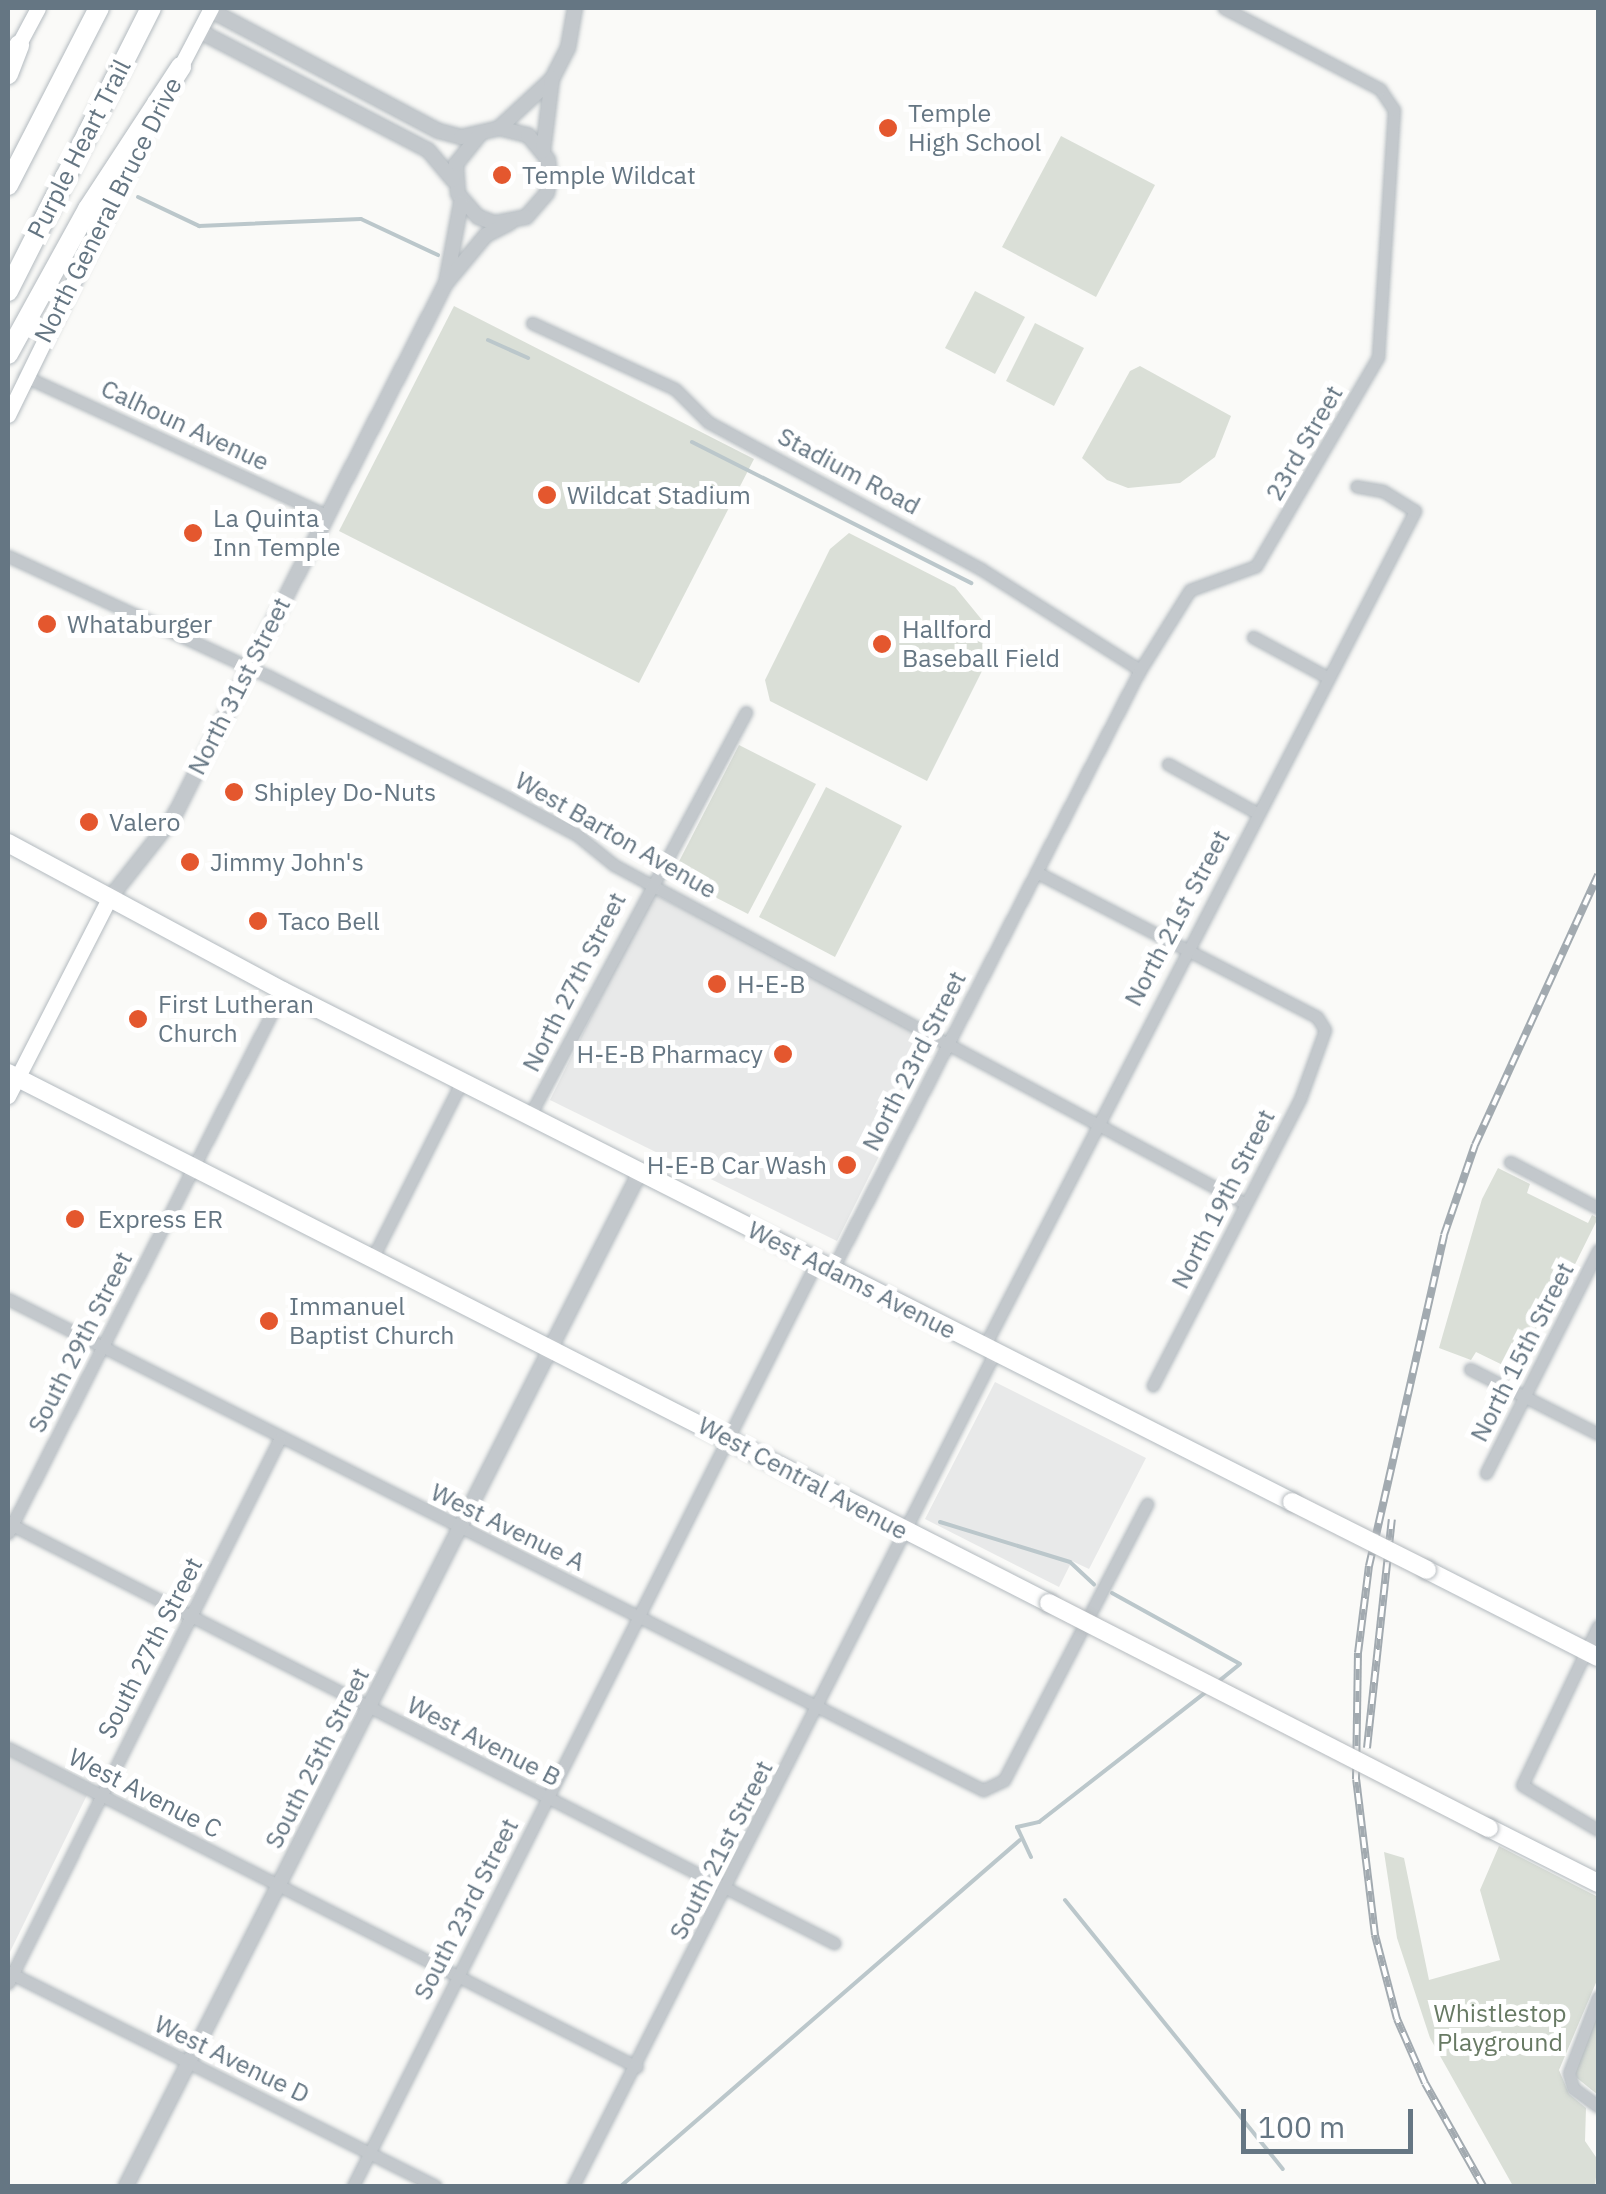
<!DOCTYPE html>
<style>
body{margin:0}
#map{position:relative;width:1606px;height:2194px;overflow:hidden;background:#fafaf8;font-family:"IBM Plex Sans",sans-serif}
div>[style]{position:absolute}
.built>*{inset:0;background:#e8e9e9}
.green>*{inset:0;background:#dadfd7}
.stream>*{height:4px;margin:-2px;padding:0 2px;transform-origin:2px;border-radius:2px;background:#bbc7cb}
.roads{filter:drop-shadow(0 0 2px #b3babf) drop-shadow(0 0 2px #b3babf)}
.minor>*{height:11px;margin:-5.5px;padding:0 5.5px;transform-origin:5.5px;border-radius:5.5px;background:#c3c8cc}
.tertiary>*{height:14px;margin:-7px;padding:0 7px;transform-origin:7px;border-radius:7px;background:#c3c8cc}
.secondary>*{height:15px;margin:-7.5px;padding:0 7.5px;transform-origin:7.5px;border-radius:7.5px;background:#fff}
.primary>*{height:18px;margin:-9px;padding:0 9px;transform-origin:9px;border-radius:9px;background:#fff}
.motorway>*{height:20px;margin:-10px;padding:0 10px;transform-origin:10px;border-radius:10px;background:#fff}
.rail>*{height:8px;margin-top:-4px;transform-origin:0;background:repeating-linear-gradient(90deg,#fff 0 11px,#a2aab0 0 22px);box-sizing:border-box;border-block:2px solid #a2aab0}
.bridges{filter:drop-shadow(0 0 2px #b5babe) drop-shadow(0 0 2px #b5babe)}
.primary-bridge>*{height:18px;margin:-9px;padding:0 9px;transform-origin:9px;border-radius:9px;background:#fff}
.dots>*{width:28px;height:28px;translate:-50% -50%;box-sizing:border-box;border:5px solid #fff;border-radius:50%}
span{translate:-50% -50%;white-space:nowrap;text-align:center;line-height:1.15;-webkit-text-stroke:10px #fff;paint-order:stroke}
.poi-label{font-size:25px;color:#657683}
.left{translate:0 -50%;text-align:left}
.right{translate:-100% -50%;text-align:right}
.street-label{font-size:25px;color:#657683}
.park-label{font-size:25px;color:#687a64}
.frame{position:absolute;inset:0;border:10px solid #657683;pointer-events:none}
.scale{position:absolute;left:1241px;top:2109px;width:172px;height:45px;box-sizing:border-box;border:5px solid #657683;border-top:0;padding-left:12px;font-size:30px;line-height:35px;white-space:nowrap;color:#657683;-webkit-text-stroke:8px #fff;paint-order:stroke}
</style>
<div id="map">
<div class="built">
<i style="clip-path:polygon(652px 893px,937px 1039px,837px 1241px,550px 1100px)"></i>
<i style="clip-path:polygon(995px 1382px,1146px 1458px,1089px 1569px,1072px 1561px,1059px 1587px,925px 1519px)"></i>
<i style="clip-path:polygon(8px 1755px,87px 1795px,8px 1956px)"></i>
</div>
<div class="green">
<i style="clip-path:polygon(1061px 136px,1155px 185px,1096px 297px,1002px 247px)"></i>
<i style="clip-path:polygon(975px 291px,1025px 317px,995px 374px,945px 348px)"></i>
<i style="clip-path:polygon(454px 306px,754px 459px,639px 683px,339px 531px)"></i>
<i style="clip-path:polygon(1035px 323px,1084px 348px,1054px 406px,1006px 381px)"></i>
<i style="clip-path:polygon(1140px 366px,1231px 416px,1215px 457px,1180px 483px,1128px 488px,1107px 480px,1082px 458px,1130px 371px)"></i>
<i style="clip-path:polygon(849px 533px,955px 587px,982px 620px,983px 669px,927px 781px,770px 701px,765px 680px,830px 549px)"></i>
<i style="clip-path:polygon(739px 745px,816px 784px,748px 914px,672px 875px)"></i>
<i style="clip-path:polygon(826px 787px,902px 826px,835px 957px,759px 917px)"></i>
<i style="clip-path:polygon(1498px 1168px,1530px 1184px,1527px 1193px,1588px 1223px,1592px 1215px,1598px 1218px,1516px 1383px,1509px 1379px,1513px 1370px,1476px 1352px,1471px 1360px,1439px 1348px,1482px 1199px)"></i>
<i style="clip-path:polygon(1499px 1846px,1598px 1897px,1598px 1978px,1559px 2070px,1569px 2094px,1586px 2108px,1585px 2141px,1598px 2160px,1595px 2186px,1513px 2186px,1430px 2038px,1397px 1938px,1384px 1852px,1404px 1858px,1429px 1980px,1500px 1960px,1480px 1890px)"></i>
<i style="clip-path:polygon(1598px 2012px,1598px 2095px,1577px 2078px,1573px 2066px)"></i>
</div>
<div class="stream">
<i style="left:138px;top:197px;width:68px;rotate:25.4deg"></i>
<i style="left:199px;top:226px;width:162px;rotate:-2.5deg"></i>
<i style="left:361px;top:219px;width:85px;rotate:25.1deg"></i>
<i style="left:488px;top:340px;width:44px;rotate:24.2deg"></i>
<i style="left:692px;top:442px;width:313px;rotate:26.8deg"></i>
<i style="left:940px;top:1522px;width:136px;rotate:17.1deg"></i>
<i style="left:1070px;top:1562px;width:33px;rotate:43deg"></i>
<i style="left:1112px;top:1593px;width:146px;rotate:29deg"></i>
<i style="left:1240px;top:1664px;width:28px;rotate:141deg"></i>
<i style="left:1031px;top:1857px;width:33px;rotate:-115deg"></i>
<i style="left:1017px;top:1827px;width:23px;rotate:-13deg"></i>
<i style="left:1039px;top:1822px;width:213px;rotate:-37.9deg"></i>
<i style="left:1065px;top:1900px;width:346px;rotate:51deg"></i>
<i style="left:621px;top:2186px;width:528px;rotate:-40.93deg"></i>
</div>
<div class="roads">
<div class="minor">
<i style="left:532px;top:323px;width:157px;rotate:24.8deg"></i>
<i style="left:675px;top:389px;width:47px;rotate:45deg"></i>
<i style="left:708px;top:422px;width:310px;rotate:28.3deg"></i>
<i style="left:981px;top:569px;width:188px;rotate:32.4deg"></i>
<i style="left:24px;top:376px;width:332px;rotate:24.7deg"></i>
<i style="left:8px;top:556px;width:286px;rotate:24.8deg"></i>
<i style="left:268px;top:676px;width:273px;rotate:27deg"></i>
<i style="left:511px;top:800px;width:75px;rotate:27.9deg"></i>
<i style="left:577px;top:835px;width:48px;rotate:39deg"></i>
<i style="left:614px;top:865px;width:715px;rotate:28.21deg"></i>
<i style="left:1253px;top:637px;width:84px;rotate:28.4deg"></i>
<i style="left:1168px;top:764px;width:102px;rotate:28.8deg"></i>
<i style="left:1036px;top:872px;width:316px;rotate:27.3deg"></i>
<i style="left:1317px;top:1017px;width:15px;rotate:58deg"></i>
<i style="left:1325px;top:1030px;width:73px;rotate:109.9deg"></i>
<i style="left:1300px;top:1099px;width:322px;rotate:117.2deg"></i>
<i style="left:530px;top:1115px;width:457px;rotate:-61.8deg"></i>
<i style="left:1510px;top:1162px;width:99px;rotate:27.6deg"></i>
<i style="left:372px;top:1259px;width:199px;rotate:-63.2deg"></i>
<i style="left:832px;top:1270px;width:674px;rotate:-62.83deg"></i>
<i style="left:1140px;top:670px;width:94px;rotate:-58deg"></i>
<i style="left:1190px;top:590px;width:70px;rotate:-20deg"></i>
<i style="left:1256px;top:566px;width:242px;rotate:-59.7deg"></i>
<i style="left:1378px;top:357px;width:248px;rotate:-86.3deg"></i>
<i style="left:1394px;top:110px;width:25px;rotate:-124deg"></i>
<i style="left:1380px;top:89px;width:176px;rotate:-152.6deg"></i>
<i style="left:8px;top:1299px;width:1092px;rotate:26.73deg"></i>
<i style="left:983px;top:1790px;width:23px;rotate:-25deg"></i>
<i style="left:1004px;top:1780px;width:311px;rotate:-62.6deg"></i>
<i style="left:984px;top:1347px;width:941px;rotate:-62.73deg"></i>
<i style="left:1415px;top:511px;width:38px;rotate:-148deg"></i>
<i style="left:1383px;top:491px;width:27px;rotate:-170deg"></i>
<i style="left:1470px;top:1369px;width:144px;rotate:26.9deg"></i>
<i style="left:1486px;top:1473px;width:250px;rotate:-63.3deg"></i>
<i style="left:8px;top:1523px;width:927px;rotate:26.95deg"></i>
<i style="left:8px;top:1533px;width:608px;rotate:-63.1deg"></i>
<i style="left:1598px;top:1626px;width:176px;rotate:115.5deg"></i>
<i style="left:1522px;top:1785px;width:88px;rotate:30.6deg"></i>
<i style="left:8px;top:1748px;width:705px;rotate:26.89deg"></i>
<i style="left:8px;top:1972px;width:478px;rotate:26.6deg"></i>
<i style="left:8px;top:1983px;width:607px;rotate:-63.48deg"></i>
<i style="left:1598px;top:1997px;width:81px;rotate:110.9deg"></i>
<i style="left:1569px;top:2073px;width:16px;rotate:75deg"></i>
<i style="left:1573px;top:2088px;width:31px;rotate:36deg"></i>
<i style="left:353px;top:2186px;width:1033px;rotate:-63.36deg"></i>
<i style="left:573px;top:2186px;width:935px;rotate:-63.16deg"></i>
</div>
<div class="tertiary">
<i style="left:210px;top:10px;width:259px;rotate:27.9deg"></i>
<i style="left:439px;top:131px;width:23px;rotate:15deg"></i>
<i style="left:461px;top:137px;width:39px;rotate:-13deg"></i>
<i style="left:499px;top:128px;width:30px;rotate:14deg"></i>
<i style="left:528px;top:135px;width:32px;rotate:51deg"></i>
<i style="left:548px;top:160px;width:17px;rotate:83deg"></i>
<i style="left:550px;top:177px;width:16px;rotate:101deg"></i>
<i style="left:547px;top:193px;width:32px;rotate:131deg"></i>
<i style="left:526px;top:217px;width:33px;rotate:169deg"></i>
<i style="left:494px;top:223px;width:17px;rotate:-159deg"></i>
<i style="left:478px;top:217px;width:30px;rotate:-131deg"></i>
<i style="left:458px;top:194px;width:30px;rotate:-94deg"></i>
<i style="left:456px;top:164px;width:38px;rotate:-51deg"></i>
<i style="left:199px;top:31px;width:258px;rotate:27.5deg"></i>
<i style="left:428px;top:150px;width:39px;rotate:50deg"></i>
<i style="left:499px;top:128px;width:72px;rotate:-42.8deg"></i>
<i style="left:552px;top:79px;width:35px;rotate:-63deg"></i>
<i style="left:568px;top:48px;width:41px;rotate:-80.1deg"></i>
<i style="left:543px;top:151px;width:73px;rotate:-82.9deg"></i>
<i style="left:446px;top:283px;width:81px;rotate:-79.4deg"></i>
<i style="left:109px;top:899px;width:103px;rotate:-51.7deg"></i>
<i style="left:173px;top:818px;width:601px;rotate:-62.97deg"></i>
<i style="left:446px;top:283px;width:62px;rotate:-50.2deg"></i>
<i style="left:486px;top:235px;width:27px;rotate:-27deg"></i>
<i style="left:126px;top:2186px;width:1137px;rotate:-63.12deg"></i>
</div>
<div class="secondary">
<i style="left:14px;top:53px;width:51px;rotate:-61.9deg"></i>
<i style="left:176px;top:75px;width:76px;rotate:-62.4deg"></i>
<i style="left:8px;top:415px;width:306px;rotate:-63.9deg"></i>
<i style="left:8px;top:1096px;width:221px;rotate:-62.9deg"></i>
</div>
<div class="primary">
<i style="left:8px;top:843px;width:312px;rotate:28.3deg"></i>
<i style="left:283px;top:991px;width:1131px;rotate:26.86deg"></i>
<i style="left:8px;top:1073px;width:1168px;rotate:26.98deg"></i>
<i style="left:1427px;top:1570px;width:192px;rotate:27deg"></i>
<i style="left:1489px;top:1828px;width:122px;rotate:26.8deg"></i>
</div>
<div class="motorway">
<i style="left:8px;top:74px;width:31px;rotate:-69deg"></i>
<i style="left:8px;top:185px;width:199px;rotate:-62.8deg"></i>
<i style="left:8px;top:291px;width:317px;rotate:-63.2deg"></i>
<i style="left:8px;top:354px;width:166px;rotate:-61.1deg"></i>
<i style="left:88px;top:209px;width:170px;rotate:-56.8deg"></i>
</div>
</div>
<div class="rail">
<i style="left:1367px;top:1748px;width:230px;rotate:-83.8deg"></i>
<i style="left:1483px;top:2186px;width:118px;rotate:-119.4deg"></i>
<i style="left:1425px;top:2083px;width:70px;rotate:-113.6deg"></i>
<i style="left:1397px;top:2019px;width:87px;rotate:-104.7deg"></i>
<i style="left:1375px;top:1935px;width:157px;rotate:-96.9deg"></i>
<i style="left:1356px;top:1779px;width:126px;rotate:-89.1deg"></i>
<i style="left:1358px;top:1653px;width:88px;rotate:-82.8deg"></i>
<i style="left:1369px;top:1566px;width:339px;rotate:-77.2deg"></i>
<i style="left:1444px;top:1235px;width:95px;rotate:-71deg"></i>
<i style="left:1475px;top:1145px;width:297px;rotate:-65.5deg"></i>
</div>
<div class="bridges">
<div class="primary-bridge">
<i style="left:1292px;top:1502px;width:151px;rotate:26.7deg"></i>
<i style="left:1049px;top:1603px;width:494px;rotate:27.1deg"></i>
</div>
</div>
<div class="dots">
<i style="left:888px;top:128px;background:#e4572e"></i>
<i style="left:502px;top:175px;background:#e4572e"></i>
<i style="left:547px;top:495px;background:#e4572e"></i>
<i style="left:193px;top:533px;background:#e4572e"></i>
<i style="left:47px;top:624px;background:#e4572e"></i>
<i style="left:882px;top:644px;background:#e4572e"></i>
<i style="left:234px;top:792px;background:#e4572e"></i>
<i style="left:89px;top:822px;background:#e4572e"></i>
<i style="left:190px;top:862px;background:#e4572e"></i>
<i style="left:258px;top:921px;background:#e4572e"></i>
<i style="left:717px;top:984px;background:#e4572e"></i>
<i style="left:138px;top:1019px;background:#e4572e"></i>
<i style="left:783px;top:1054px;background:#e4572e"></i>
<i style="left:847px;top:1165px;background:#e4572e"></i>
<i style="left:75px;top:1219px;background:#e4572e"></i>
<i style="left:269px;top:1321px;background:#e4572e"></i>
</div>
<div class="poi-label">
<span class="left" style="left:908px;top:128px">Temple<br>High School</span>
<span class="left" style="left:522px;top:175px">Temple Wildcat</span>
<span class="left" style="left:567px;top:495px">Wildcat Stadium</span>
<span class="left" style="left:213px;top:533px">La Quinta<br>Inn Temple</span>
<span class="left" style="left:67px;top:624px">Whataburger</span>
<span class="left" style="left:902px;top:644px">Hallford<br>Baseball Field</span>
<span class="left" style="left:254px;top:792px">Shipley Do-Nuts</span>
<span class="left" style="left:109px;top:822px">Valero</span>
<span class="left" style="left:210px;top:862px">Jimmy John's</span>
<span class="left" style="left:278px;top:921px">Taco Bell</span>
<span class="left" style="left:737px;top:984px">H-E-B</span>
<span class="left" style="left:158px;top:1019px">First Lutheran<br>Church</span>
<span class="right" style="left:763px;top:1054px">H-E-B Pharmacy</span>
<span class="right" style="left:827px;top:1165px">H-E-B Car Wash</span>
<span class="left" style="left:98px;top:1219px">Express ER</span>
<span class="left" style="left:289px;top:1321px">Immanuel<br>Baptist Church</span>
</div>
<div class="street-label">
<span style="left:79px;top:149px;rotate:-63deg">Purple Heart Trail</span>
<span style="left:108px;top:210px;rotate:-63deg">North General Bruce Drive</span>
<span style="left:185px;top:425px;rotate:25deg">Calhoun Avenue</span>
<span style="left:1304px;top:443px;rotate:-60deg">23rd Street</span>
<span style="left:849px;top:471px;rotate:28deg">Stadium Road</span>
<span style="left:239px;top:686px;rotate:-63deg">North 31st Street</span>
<span style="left:616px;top:835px;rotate:30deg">West Barton Avenue</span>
<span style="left:1177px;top:918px;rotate:-62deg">North 21st Street</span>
<span style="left:574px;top:982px;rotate:-63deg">North 27th Street</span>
<span style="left:914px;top:1061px;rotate:-63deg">North 23rd Street</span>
<span style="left:1223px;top:1199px;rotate:-63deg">North 19th Street</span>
<span style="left:852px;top:1280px;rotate:27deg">West Adams Avenue</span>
<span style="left:80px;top:1342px;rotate:-63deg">South 29th Street</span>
<span style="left:1522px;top:1352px;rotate:-63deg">North 15th Street</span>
<span style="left:803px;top:1478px;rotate:28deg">West Central Avenue</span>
<span style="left:508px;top:1527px;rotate:26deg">West Avenue A</span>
<span style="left:150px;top:1648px;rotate:-63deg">South 27th Street</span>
<span style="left:484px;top:1741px;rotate:27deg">West Avenue B</span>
<span style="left:317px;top:1758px;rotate:-63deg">South 25th Street</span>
<span style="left:145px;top:1793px;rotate:27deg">West Avenue C</span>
<span style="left:721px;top:1850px;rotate:-63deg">South 21st Street</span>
<span style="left:466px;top:1909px;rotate:-63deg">South 23rd Street</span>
<span style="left:232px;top:2059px;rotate:26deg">West Avenue D</span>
</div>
<div class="park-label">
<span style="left:1500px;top:2028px">Whistlestop<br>Playground</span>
</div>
<div class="frame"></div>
<div class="scale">100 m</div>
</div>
